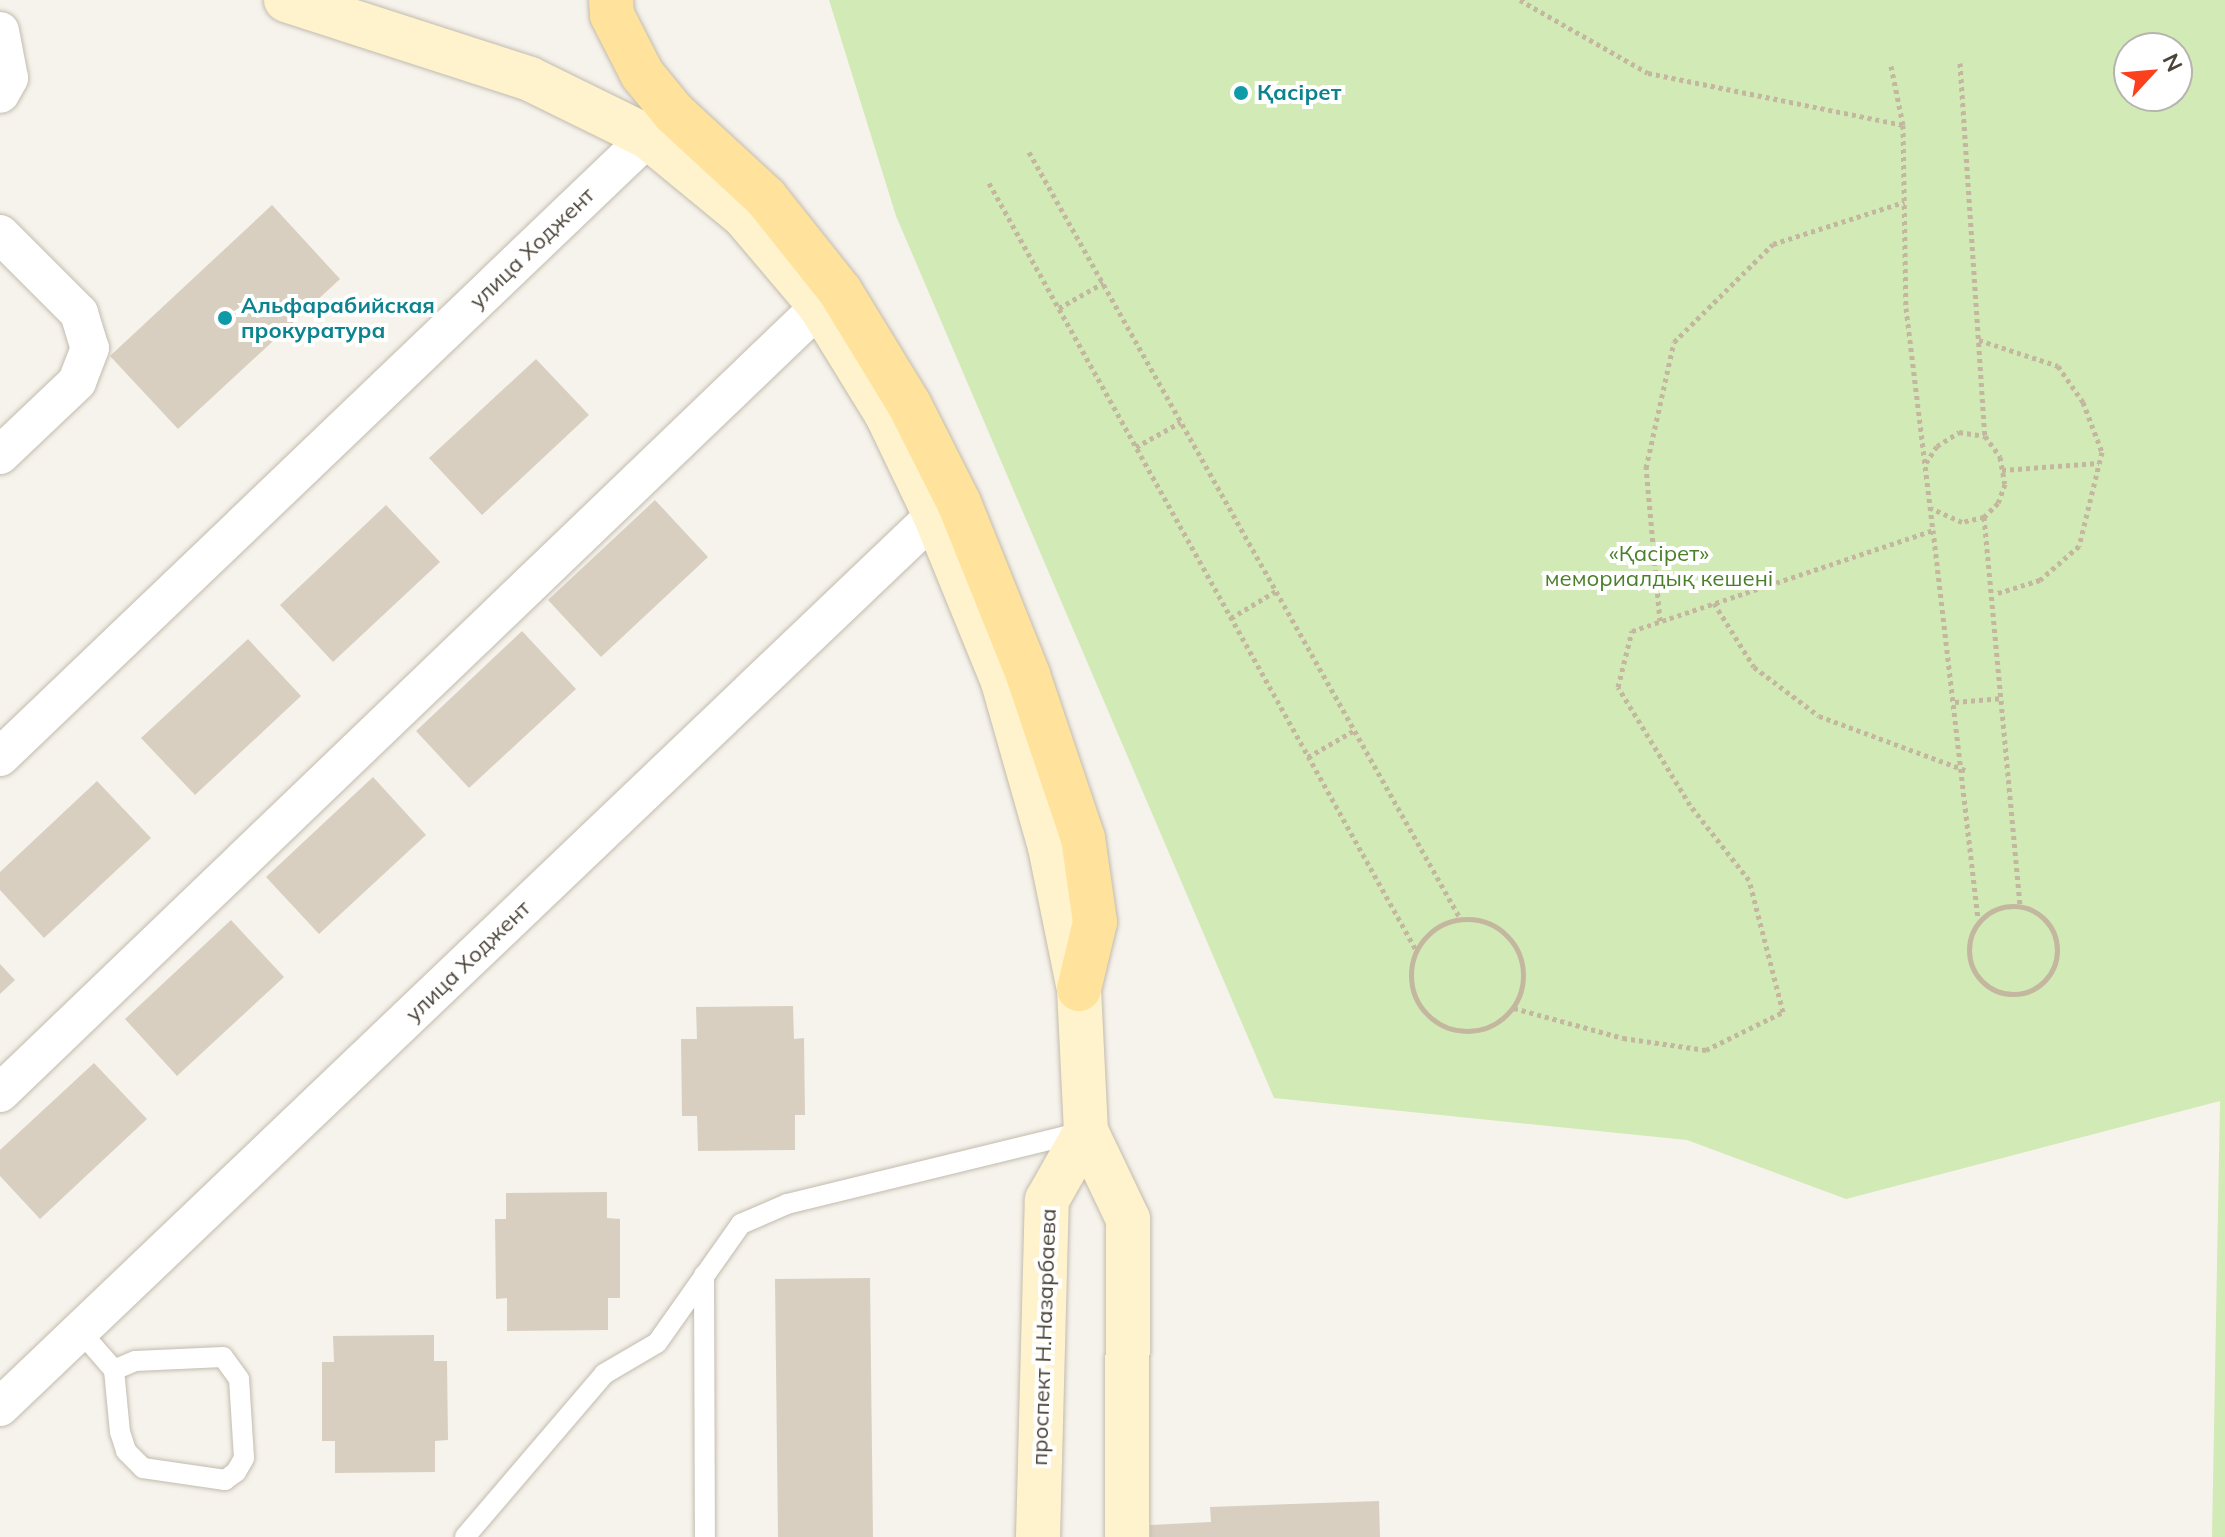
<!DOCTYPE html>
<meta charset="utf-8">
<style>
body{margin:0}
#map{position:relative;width:2225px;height:1537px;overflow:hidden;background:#f6f3ec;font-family:Mulish,sans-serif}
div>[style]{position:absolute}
.green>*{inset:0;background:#d2eab5}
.building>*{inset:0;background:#d8cfc1}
.path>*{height:5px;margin-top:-2.5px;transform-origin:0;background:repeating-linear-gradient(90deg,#c4b79f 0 4px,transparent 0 8px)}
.path>.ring{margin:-2.5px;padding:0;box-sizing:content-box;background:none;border:5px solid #c4b79f;border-radius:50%}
.roads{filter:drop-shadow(0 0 2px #c2bbae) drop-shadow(0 0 2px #c2bbae)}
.lane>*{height:20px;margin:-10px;padding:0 10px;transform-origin:10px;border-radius:10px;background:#fff}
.street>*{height:38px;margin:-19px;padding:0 19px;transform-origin:19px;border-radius:19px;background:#fff}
.secondary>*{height:44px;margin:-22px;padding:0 22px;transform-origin:22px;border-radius:22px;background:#fff3cd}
.primary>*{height:44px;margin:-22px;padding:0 22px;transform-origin:22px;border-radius:22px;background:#ffe39c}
.dots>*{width:22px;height:22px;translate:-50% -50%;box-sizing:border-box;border:4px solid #fff;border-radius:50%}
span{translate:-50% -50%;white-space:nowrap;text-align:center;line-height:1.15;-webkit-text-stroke:8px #fff;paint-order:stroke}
.culture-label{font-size:22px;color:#0d838f;font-weight:700}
.left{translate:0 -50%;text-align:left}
.street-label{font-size:22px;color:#4b4439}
.park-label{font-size:22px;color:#4a7f2a}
.north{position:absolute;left:2113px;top:32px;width:80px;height:80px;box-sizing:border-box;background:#fff;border:2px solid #b7b4b0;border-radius:50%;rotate:64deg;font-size:22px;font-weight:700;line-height:32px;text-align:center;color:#4b4439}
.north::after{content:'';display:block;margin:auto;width:28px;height:36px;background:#fc3f1d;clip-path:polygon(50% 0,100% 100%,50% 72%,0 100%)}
</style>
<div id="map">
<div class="green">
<i style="clip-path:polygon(evenodd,829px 0,2225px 0,2225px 1537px,2212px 1537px,2220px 1101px,1846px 1199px,1687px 1140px,1274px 1098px,896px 216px,829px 0,2129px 48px,2177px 48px,2177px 96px,2129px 96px,2129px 48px)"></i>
</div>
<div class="building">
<i style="clip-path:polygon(272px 205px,340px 279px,178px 429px,110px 356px)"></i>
<i style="clip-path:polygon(536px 359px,589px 415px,482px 515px,429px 458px)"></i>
<i style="clip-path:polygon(655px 500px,708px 557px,601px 657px,548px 600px)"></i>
<i style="clip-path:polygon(386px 505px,440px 562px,333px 662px,280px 605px)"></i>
<i style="clip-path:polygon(522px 631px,576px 689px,469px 788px,416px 731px)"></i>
<i style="clip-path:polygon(248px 639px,301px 696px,195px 795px,141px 738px)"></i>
<i style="clip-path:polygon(373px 777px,426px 835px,319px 934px,266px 877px)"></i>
<i style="clip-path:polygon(97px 781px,151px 838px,44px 938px,0 890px,0 872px)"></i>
<i style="clip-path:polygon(231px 920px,284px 977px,177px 1076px,125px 1019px)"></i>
<i style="clip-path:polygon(0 964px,15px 980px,0 994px)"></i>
<i style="clip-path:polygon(793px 1006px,794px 1039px,804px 1038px,805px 1115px,795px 1115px,795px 1150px,698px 1151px,697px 1116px,682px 1116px,681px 1039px,697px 1039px,696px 1007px)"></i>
<i style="clip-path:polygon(94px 1063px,147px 1119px,40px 1219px,0 1176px,0 1150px)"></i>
<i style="clip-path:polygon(607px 1192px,607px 1218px,620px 1219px,620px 1298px,608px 1298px,608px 1330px,507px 1331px,507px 1298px,496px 1299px,495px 1219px,506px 1219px,506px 1193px)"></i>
<i style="clip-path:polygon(870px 1278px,873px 1537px,778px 1537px,775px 1279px)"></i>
<i style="clip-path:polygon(434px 1335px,434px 1361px,447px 1361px,448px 1440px,435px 1441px,435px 1472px,335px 1473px,335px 1441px,322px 1441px,322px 1362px,334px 1362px,333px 1336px)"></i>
<i style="clip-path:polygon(1379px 1501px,1380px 1537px,1150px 1537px,1150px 1525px,1211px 1522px,1210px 1507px)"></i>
</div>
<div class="path">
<i style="left:1520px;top:0;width:147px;rotate:29.7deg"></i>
<i style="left:1648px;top:73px;width:260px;rotate:11.5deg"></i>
<i style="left:1960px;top:63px;width:374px;rotate:86.2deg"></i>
<i style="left:1891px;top:66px;width:60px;rotate:78.5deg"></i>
<i style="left:1903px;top:125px;width:183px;rotate:89.1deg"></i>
<i style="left:1906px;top:308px;width:224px;rotate:83.1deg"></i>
<i style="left:1029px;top:152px;width:879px;rotate:60.64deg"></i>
<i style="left:989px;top:183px;width:878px;rotate:60.89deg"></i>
<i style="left:1059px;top:308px;width:51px;rotate:-29.6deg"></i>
<i style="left:1979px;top:340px;width:83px;rotate:18.2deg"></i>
<i style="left:2058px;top:366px;width:44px;rotate:55.2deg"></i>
<i style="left:2083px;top:402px;width:53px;rotate:69.2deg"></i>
<i style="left:2102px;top:452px;width:97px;rotate:103.7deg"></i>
<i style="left:2079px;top:546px;width:52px;rotate:138.9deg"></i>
<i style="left:2040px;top:580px;width:47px;rotate:162.7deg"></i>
<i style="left:1136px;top:447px;width:51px;rotate:-29.1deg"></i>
<i style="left:1926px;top:463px;width:20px;rotate:-57deg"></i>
<i style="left:1937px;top:446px;width:26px;rotate:-32deg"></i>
<i style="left:1959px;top:432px;width:26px;rotate:9deg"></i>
<i style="left:1985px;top:436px;width:26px;rotate:54deg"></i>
<i style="left:2000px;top:457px;width:27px;rotate:80deg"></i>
<i style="left:2005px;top:484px;width:20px;rotate:110deg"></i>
<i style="left:1998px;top:503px;width:20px;rotate:135deg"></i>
<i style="left:1984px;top:517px;width:23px;rotate:167deg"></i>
<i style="left:1962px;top:522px;width:34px;rotate:-156deg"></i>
<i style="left:2002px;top:470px;width:97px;rotate:-4.1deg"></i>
<i style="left:1984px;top:517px;width:392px;rotate:84.7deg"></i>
<i style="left:1714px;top:603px;width:75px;rotate:58deg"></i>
<i style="left:1754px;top:667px;width:81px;rotate:37deg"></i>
<i style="left:1819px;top:716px;width:156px;rotate:20.3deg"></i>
<i style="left:1231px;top:618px;width:52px;rotate:-31deg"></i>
<i style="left:1660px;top:621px;width:154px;rotate:-95.2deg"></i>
<i style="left:1646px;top:468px;width:129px;rotate:-77.5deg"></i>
<i style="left:1674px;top:342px;width:139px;rotate:-44.7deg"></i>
<i style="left:1773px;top:244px;width:138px;rotate:-17.8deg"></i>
<i style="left:1955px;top:702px;width:48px;rotate:-4.8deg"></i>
<i style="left:1308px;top:757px;width:54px;rotate:-29.9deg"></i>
<i class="ring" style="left:1969px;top:906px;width:83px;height:83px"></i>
<i class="ring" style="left:1411px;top:919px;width:107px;height:107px"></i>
<i style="left:1514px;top:1008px;width:113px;rotate:15.4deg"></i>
<i style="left:1623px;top:1038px;width:84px;rotate:8.2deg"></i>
<i style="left:1706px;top:1050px;width:86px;rotate:-26.3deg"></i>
<i style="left:1783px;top:1012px;width:136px;rotate:-104.4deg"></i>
<i style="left:1749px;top:880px;width:95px;rotate:-128.2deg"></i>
<i style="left:1690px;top:805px;width:138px;rotate:-121.4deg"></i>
<i style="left:1618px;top:687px;width:58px;rotate:-76deg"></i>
<i style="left:1632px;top:631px;width:317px;rotate:-18.5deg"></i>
<i style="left:1933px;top:530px;width:392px;rotate:83.4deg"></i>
</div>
<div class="roads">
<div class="lane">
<i style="left:704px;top:1275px;width:262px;rotate:89.8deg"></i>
<i style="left:80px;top:1331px;width:52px;rotate:48.9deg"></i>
<i style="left:114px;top:1370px;width:62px;rotate:84.5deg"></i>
<i style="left:120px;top:1432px;width:20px;rotate:72deg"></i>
<i style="left:126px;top:1451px;width:24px;rotate:45deg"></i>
<i style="left:143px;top:1468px;width:83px;rotate:8.3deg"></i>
<i style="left:225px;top:1480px;width:14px;rotate:-36deg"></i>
<i style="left:236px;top:1472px;width:16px;rotate:-60deg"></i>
<i style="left:244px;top:1458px;width:79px;rotate:-93.6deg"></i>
<i style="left:239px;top:1379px;width:27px;rotate:-126deg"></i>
<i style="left:223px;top:1357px;width:88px;rotate:177.4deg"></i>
<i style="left:135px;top:1361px;width:23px;rotate:157deg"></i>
<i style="left:465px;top:1537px;width:214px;rotate:-49.5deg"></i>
<i style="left:604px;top:1374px;width:61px;rotate:-30.3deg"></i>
<i style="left:657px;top:1343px;width:146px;rotate:-54.8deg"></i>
<i style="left:741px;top:1224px;width:50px;rotate:-23.5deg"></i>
<i style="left:787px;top:1204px;width:305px;rotate:-13.7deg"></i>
</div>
<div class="street">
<i style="left:0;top:31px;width:48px;rotate:79.2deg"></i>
<i style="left:9px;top:78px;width:18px;rotate:119deg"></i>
<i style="left:0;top:234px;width:112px;rotate:45deg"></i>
<i style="left:79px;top:313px;width:37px;rotate:73deg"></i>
<i style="left:90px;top:348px;width:36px;rotate:111deg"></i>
<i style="left:77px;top:382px;width:106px;rotate:136.5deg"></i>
<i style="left:0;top:757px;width:897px;rotate:-43.73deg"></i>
<i style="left:0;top:1093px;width:1137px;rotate:-43.82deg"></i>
<i style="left:0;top:1407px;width:1292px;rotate:-43.65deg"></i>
</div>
<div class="secondary">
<i style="left:286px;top:0;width:256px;rotate:17.9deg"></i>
<i style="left:530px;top:79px;width:131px;rotate:26.2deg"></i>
<i style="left:648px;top:137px;width:124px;rotate:39.5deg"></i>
<i style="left:744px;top:216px;width:118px;rotate:49.8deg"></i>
<i style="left:820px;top:306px;width:128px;rotate:58.4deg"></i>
<i style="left:887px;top:415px;width:111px;rotate:64.4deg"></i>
<i style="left:935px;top:515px;width:180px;rotate:67.8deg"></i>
<i style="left:1003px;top:682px;width:172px;rotate:74.1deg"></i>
<i style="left:1050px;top:847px;width:145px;rotate:78.5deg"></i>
<i style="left:1079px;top:989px;width:142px;rotate:87.2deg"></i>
<i style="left:1086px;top:1131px;width:98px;rotate:64.5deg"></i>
<i style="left:1128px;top:1219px;width:318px;rotate:90.2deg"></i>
<i style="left:1038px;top:1537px;width:337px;rotate:-88.5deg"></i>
<i style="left:1047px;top:1200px;width:79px;rotate:-60.5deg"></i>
</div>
<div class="primary">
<i style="left:611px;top:0;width:15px;rotate:86deg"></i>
<i style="left:612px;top:15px;width:66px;rotate:63deg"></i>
<i style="left:642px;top:74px;width:50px;rotate:50.6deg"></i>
<i style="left:674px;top:113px;width:125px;rotate:42.7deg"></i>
<i style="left:766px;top:198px;width:119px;rotate:51.5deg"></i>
<i style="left:840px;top:291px;width:132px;rotate:58.6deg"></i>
<i style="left:909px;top:404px;width:111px;rotate:63.2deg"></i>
<i style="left:959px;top:503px;width:185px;rotate:68.1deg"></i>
<i style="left:1028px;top:675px;width:172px;rotate:71.4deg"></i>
<i style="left:1083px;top:838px;width:85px;rotate:81.9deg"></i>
<i style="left:1095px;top:922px;width:69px;rotate:103.4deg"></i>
</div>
</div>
<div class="dots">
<i style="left:1241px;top:93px;background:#0f9aa8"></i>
<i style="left:225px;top:318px;background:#0f9aa8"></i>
</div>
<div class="culture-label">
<span class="left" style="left:1257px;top:93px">Қасірет</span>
<span class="left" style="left:241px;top:318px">Альфарабийская<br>прокуратура</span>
</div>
<div class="street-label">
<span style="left:532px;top:248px;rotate:-44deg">улица Ходжент</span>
<span style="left:468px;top:961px;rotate:-44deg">улица Ходжент</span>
<span style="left:1044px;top:1337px;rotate:-88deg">проспект Н.Назарбаева</span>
</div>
<div class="park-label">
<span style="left:1659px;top:566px">«Қасірет»<br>мемориалдық кешені</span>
</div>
<div class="north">N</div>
</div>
